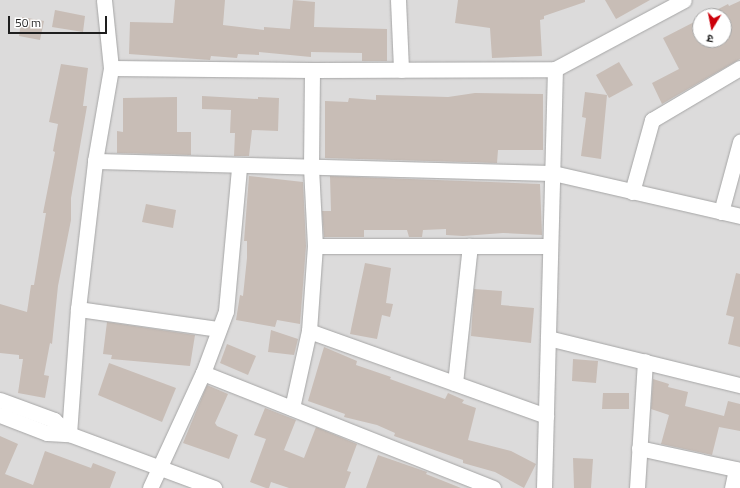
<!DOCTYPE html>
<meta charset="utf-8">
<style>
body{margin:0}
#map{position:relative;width:740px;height:488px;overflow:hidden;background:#f0ebe3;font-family:"Titillium Web","Noto Sans Devanagari",sans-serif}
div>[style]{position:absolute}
.residential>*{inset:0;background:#dcdbdb}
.building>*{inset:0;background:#c8bdb6}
.roads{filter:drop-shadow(0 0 1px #a5a5a5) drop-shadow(0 0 1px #a5a5a5)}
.minor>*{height:15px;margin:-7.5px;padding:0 7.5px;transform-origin:7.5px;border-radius:7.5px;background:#fff}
span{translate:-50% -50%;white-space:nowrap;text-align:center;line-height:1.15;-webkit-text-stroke:3px #fff;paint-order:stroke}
.north{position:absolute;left:692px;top:8px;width:40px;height:40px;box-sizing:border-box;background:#fff;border:1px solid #a5a5a5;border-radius:50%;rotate:190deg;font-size:11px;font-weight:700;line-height:16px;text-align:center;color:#1e1e1e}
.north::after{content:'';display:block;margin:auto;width:14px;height:18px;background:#cc000a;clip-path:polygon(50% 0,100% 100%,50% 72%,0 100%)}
.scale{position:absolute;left:8px;top:16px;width:99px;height:18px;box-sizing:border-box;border:2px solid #1e1e1e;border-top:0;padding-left:5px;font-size:12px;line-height:14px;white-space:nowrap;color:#1e1e1e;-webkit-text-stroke:3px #fff;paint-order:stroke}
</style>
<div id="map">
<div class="residential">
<i style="clip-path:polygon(evenodd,0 0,740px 0,740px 488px,0 488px,0 0,700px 16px,724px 16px,724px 40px,700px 40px,700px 16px)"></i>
</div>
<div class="building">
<i style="clip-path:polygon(175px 0,225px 0,223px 25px,264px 30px,264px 27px,290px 29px,293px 0,315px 2px,314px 27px,387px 29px,387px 61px,362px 61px,362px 53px,311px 52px,311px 57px,259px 52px,259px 55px,238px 54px,237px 58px,211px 56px,210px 60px,129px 54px,130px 22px,173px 23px)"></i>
<i style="clip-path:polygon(458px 0,585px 0,585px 2px,544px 16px,544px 19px,540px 20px,542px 56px,492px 58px,490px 28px,455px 23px)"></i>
<i style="clip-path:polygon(605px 0,650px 0,616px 19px)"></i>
<i style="clip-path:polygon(740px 1px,740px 59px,662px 104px,652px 83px,679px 69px,663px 38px,700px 19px,700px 40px,724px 40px,724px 16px,705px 16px,728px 4px,729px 6px)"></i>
<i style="clip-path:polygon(55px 10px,85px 16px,83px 32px,52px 27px)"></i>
<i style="clip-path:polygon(22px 17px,44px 21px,40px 40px,19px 36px)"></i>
<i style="clip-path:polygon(619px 62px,633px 85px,609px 98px,596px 75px)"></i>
<i style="clip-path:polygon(61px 64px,88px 68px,83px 106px,87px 106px,71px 198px,71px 220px,58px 286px,52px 344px,50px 343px,44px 375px,49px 376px,45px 398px,18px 393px,23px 359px,19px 359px,19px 355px,0 353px,0 304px,27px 312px,31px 285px,34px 285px,46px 213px,43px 213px,55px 152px,53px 151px,58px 124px,49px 122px)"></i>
<i style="clip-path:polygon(585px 92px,607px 95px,601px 159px,581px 156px,586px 118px,582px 117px)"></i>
<i style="clip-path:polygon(475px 93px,543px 94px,543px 150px,498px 150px,497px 163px,325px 158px,325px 101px,348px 102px,349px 98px,376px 100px,376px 95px,448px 97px)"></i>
<i style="clip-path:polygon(202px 96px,258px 99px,258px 97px,279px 98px,278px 131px,252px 130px,249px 156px,234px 156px,235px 133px,230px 133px,231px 110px,202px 109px)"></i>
<i style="clip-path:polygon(177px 97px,177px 132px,191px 132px,191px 155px,117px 153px,117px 131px,123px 132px,123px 98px)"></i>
<i style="clip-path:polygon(249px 176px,303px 182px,306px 246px,300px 324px,277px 320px,275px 327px,236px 320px,240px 295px,243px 296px,247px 258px,247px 241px,244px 241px)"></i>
<i style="clip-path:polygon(330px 176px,540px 184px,542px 235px,503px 233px,463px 236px,446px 235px,446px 229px,423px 230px,422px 237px,409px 237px,407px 230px,364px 230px,364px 237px,324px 237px,322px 211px,331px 211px)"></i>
<i style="clip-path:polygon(146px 204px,176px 210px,173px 228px,142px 222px)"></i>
<i style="clip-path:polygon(365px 263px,391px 268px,386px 303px,393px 304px,390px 317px,382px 315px,377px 339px,350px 334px)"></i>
<i style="clip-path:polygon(736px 273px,740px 274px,740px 347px,728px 344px,734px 317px,726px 315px)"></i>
<i style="clip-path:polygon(474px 289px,502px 291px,501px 305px,534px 308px,531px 343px,471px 336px)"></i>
<i style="clip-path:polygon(107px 322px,195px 335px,190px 366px,111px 359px,112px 355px,103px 354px)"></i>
<i style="clip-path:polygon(271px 330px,298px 339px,294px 355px,268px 352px)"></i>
<i style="clip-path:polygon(227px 344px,256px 356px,248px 375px,220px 363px)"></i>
<i style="clip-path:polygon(324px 347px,357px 361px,356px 365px,391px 377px,390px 379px,445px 399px,448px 393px,464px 400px,462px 403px,476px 408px,468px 440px,511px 451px,536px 464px,524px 488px,495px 472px,463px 463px,463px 460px,394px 436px,395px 433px,377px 425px,344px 417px,345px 414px,308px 401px)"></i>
<i style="clip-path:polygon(573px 359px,598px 361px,596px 383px,572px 381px)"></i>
<i style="clip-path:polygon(109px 363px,176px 388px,162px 422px,98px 395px)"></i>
<i style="clip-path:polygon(653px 379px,669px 384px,668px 387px,688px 392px,685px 406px,724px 416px,728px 401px,740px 404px,740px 431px,719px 427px,712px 455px,661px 444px,669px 415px,651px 409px)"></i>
<i style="clip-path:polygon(207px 385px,228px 394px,215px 423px,217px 426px,238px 435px,229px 459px,183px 443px)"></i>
<i style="clip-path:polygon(603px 393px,629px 393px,629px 409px,602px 409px)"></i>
<i style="clip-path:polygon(265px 408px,296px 420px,284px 450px,304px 458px,316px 427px,357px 444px,347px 471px,351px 472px,345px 488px,289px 488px,271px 482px,269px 488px,266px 488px,250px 482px,266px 439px,254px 435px)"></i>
<i style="clip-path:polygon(0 436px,18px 444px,5px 474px,33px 485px,45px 451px,91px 468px,93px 463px,116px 472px,110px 488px,0 488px)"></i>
<i style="clip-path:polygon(378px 455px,427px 472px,426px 474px,461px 488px,366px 488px)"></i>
<i style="clip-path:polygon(573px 458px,593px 459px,591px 488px,574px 488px)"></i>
</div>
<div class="roads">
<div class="minor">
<i style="left:398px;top:0;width:70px;rotate:87.5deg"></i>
<i style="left:111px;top:68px;width:201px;rotate:0.6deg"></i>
<i style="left:312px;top:70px;width:243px;rotate:-0.2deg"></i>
<i style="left:555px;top:69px;width:146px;rotate:-28.1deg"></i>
<i style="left:95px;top:161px;width:458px;rotate:1.5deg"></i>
<i style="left:553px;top:173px;width:192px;rotate:12.9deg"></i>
<i style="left:632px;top:192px;width:75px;rotate:-74.5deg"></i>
<i style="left:652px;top:120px;width:102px;rotate:-30.6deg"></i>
<i style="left:721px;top:212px;width:73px;rotate:-74.8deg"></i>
<i style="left:315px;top:246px;width:235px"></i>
<i style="left:78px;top:309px;width:142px;rotate:8.1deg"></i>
<i style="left:309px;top:331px;width:252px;rotate:19.7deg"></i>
<i style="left:548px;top:338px;width:198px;rotate:13.8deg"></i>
<i style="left:203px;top:373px;width:312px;rotate:21.6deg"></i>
<i style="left:455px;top:383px;width:138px;rotate:-83.8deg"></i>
<i style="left:0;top:400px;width:58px;rotate:20.3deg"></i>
<i style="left:54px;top:420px;width:21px;rotate:43deg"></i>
<i style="left:292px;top:408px;width:79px;rotate:-77.6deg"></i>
<i style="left:309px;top:331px;width:85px;rotate:-86deg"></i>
<i style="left:315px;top:246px;width:79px;rotate:-92.9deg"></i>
<i style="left:311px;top:167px;width:97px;rotate:-89.4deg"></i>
<i style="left:0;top:415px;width:50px;rotate:21deg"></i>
<i style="left:47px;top:433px;width:22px;rotate:3deg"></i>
<i style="left:69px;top:434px;width:155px;rotate:20.4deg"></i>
<i style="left:69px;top:434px;width:125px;rotate:-85.9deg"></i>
<i style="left:78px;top:309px;width:149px;rotate:-83.4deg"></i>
<i style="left:95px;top:161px;width:94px;rotate:-80.2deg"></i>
<i style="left:111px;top:68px;width:68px;rotate:-95.9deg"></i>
<i style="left:639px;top:448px;width:103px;rotate:12.3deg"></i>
<i style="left:150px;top:488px;width:127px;rotate:-65.3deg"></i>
<i style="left:203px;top:373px;width:66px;rotate:-69.6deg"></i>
<i style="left:226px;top:311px;width:145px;rotate:-84.8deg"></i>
<i style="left:544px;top:488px;width:419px;rotate:-88.5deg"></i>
<i style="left:637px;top:488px;width:127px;rotate:-86.4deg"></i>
<i style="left:732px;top:488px;width:19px;rotate:-78deg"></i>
</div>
</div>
<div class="north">उ</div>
<div class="scale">50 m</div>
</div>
